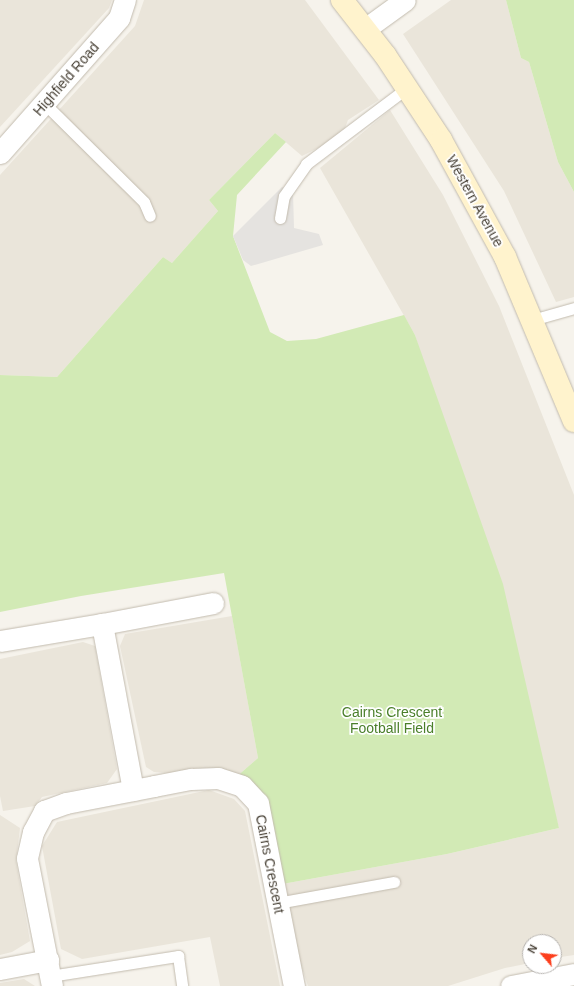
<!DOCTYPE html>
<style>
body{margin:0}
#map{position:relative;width:574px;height:986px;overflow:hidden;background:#f6f3ec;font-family:Helvetica,sans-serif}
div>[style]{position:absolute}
.residential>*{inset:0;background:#eae5da}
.green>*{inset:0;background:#d2eab5}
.parking>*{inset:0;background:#e5e3e0}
.roads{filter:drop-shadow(0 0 1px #c2bbae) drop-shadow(0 0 1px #c2bbae)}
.lane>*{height:11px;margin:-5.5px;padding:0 5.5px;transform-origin:5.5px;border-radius:5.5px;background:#fff}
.street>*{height:21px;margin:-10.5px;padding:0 10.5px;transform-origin:10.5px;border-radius:10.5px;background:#fff}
.secondary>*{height:22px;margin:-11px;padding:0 11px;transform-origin:11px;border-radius:11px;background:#fff3cd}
span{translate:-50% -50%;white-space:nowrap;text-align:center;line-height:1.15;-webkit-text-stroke:3.5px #fff;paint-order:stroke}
.street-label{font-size:14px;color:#4b4439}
.park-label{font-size:14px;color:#4a7f2a}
.north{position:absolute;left:522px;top:934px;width:40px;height:40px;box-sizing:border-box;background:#fff;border:1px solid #b7b4b0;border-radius:50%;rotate:298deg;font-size:11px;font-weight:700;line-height:16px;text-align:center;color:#4b4439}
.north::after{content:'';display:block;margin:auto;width:14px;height:18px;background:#fc3f1d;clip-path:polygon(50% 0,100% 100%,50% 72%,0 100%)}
</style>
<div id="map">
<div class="residential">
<i style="clip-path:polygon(0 0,112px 0,109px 8px,0 127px)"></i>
<i style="clip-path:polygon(144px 0,305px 0,379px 100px,348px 120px,342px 136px,302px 156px,275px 133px,209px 200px,218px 211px,172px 263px,163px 257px,57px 377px,0 375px,0 175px,135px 26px)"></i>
<i style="clip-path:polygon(451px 0,506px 0,521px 58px,529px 62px,558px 162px,574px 192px,574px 297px,556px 302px,504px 191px,403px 34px)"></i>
<i style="clip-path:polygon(390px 110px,443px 195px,499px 306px,574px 495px,574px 955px,554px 958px,554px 942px,530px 942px,530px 963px,505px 968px,448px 986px,308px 986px,281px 906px,277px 885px,447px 854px,559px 828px,415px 335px,320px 168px)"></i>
<i style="clip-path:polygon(232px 616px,258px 758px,235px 778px,154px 772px,146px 767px,120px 646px,125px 634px)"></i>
<i style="clip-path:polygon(83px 642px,95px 646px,117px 769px,107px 783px,42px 797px,35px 806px,3px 811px,0 796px,0 659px)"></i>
<i style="clip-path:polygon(209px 790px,234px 799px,245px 811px,280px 986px,220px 986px,210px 937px,82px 959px,61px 949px,42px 846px,57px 822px)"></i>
<i style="clip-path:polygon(0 815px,20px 828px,16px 861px,30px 941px,12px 952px,0 955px)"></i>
<i style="clip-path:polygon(24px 979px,35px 986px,0 986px,0 983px)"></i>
</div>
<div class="green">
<i style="clip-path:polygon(506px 0,574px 0,574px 192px,558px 162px,529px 62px,521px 58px)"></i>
<i style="clip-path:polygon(275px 133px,286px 142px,237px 195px,233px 236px,270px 332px,287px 341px,316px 339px,404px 315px,415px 335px,503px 584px,559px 828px,447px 854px,277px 885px,272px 854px,235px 778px,258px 758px,224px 573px,81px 596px,0 612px,0 375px,57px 377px,163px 257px,172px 263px,218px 211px,209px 200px)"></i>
</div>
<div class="parking">
<i style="clip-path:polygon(282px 187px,293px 192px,294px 228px,319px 234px,323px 245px,251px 266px,243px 260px,233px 236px)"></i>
</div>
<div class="roads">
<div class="lane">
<i style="left:45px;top:104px;width:139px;rotate:44.7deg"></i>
<i style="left:144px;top:202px;width:15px;rotate:67deg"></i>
<i style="left:280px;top:218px;width:22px;rotate:-80deg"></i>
<i style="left:284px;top:196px;width:39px;rotate:-55deg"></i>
<i style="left:306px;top:164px;width:126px;rotate:-37deg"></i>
<i style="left:532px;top:320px;width:44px;rotate:-15.9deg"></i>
<i style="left:277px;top:903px;width:119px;rotate:-10.2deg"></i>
<i style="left:50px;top:976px;width:130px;rotate:-8.9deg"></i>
<i style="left:178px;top:956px;width:30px;rotate:82deg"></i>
</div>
<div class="street">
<i style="left:365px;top:29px;width:49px;rotate:-35.9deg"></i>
<i style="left:0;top:153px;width:180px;rotate:-48.6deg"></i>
<i style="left:119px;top:18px;width:19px;rotate:-72deg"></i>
<i style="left:0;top:641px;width:103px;rotate:-9.5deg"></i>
<i style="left:133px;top:790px;width:169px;rotate:-100.6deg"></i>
<i style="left:102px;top:624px;width:113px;rotate:-10.7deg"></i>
<i style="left:0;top:969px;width:49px;rotate:-10.6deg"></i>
<i style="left:52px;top:986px;width:130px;rotate:-101.1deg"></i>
<i style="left:27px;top:858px;width:27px;rotate:-77deg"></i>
<i style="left:33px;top:832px;width:24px;rotate:-62deg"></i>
<i style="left:44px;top:811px;width:23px;rotate:-20deg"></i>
<i style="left:66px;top:803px;width:90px;rotate:-10.9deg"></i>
<i style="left:154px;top:786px;width:38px;rotate:-11deg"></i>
<i style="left:191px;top:779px;width:27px;rotate:-2deg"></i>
<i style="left:218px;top:778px;width:25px;rotate:18deg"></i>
<i style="left:242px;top:786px;width:23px;rotate:47deg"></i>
<i style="left:258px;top:803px;width:187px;rotate:78.9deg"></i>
<i style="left:511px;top:986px;width:64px;rotate:-10.8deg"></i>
</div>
<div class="secondary">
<i style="left:342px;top:0;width:70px;rotate:52deg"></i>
<i style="left:385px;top:55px;width:102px;rotate:56.6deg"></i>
<i style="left:441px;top:140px;width:133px;rotate:61.3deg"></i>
<i style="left:505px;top:257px;width:178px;rotate:67.2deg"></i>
</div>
</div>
<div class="street-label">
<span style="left:66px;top:79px;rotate:-49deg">Highfield Road</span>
<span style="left:475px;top:201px;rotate:61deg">Western Avenue</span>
<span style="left:270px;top:864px;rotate:79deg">Cairns Crescent</span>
</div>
<div class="park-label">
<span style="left:392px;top:720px">Cairns Crescent<br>Football Field</span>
</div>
<div class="north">N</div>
</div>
